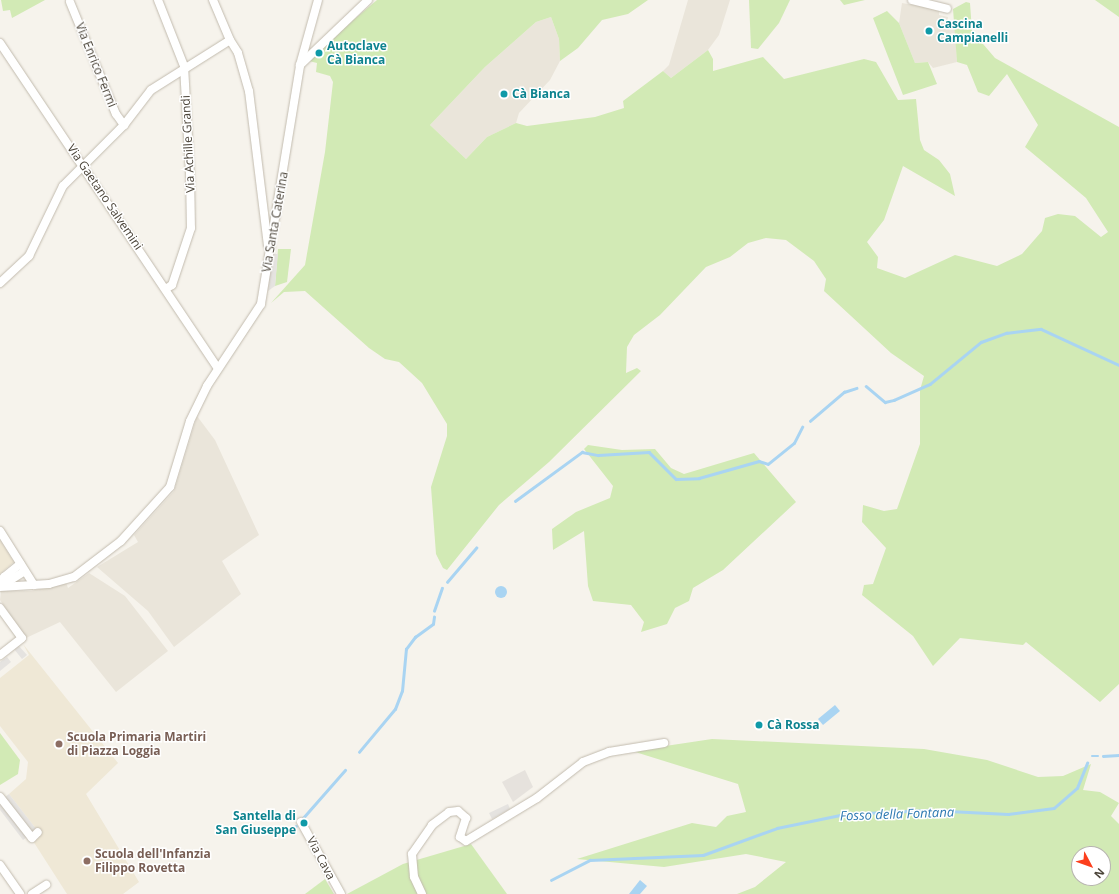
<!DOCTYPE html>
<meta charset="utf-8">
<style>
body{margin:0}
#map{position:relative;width:1119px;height:894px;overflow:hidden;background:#f6f3ec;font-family:"Open Sans",sans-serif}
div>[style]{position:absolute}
.residential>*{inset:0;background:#eae5da}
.industrial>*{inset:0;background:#e6e2dd}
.education>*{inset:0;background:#efe8d6}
.green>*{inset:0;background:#d2eab5}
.parking>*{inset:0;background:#e5e3e0}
.water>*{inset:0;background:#a9d4f2}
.round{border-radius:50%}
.stream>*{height:2.5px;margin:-1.25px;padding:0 1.25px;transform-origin:1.25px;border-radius:1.25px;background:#a9d4f2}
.roads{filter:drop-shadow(0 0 1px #c2bbae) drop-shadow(0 0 1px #c2bbae)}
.street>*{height:8px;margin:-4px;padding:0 4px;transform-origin:4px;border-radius:4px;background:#fff}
.dots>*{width:11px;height:11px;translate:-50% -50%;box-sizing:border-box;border:2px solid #fff;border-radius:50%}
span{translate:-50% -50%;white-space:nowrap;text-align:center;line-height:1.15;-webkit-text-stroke:3px #fff;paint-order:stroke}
.culture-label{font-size:12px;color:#0d838f;font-weight:700}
.left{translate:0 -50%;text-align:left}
.right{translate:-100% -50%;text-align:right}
.street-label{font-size:12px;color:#4b4439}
.education-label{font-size:12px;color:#785e54;font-weight:700}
.water-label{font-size:13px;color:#2e7ab2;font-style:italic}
.north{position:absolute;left:1071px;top:846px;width:40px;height:40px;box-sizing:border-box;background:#fff;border:1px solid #b7b4b0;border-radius:50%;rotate:131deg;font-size:11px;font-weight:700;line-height:16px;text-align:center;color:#4b4439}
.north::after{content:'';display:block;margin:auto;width:14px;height:18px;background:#fc3f1d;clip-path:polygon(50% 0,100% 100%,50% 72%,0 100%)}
</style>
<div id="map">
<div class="residential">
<i style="clip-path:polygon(688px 0,730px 0,719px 35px,708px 50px,671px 78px,663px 71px,669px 65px)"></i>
<i style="clip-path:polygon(902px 3px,939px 10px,939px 15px,948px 17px,947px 26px,955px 26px,957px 62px,933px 68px,928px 62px,915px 63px,899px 23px)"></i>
<i style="clip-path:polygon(551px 17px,559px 39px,560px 61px,550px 80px,519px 113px,516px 123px,487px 137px,466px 159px,430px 125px,485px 67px,536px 22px)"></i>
<i style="clip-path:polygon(197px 416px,215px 440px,259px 535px,222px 561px,241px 594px,174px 647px,148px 611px,97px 567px,138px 542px,134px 535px,174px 491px)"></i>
<i style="clip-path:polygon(89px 573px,125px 596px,168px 651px,116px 692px,60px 622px,26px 638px,0 600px,1px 591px,31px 591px,66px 583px,68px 588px)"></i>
</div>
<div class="industrial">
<i style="clip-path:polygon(525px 770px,533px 787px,513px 802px,502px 782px)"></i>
</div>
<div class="education">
<i style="clip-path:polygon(0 540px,14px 562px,0 574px)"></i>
<i style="clip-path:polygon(23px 644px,118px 763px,86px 794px,139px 882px,123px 894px,67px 894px,33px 841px,40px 834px,9px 794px,26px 779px,28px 762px,0 726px,0 678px,29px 655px)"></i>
</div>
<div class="green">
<i style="clip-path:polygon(1px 0,45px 0,12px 18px,10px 10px,3px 11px)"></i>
<i style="clip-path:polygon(377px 0,648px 0,628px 14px,602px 20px,578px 48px,560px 61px,559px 39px,551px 17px,536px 22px,485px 67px,430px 125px,466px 159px,487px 137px,516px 123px,527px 126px,595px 117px,624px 108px,623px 101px,663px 71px,671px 78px,708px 50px,713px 59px,713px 71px,763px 57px,784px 79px,864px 59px,876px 62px,898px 100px,916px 99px,920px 140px,924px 150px,939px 160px,950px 174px,955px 196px,903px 166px,884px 220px,867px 242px,878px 257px,877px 268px,905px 278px,955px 255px,997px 266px,1022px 254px,1042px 231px,1045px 218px,1058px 214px,1075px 216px,1101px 237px,1108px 232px,1086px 198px,1025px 147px,1038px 125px,1007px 74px,989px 96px,978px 92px,967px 65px,957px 62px,953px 9px,966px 2px,970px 3px,972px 31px,995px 58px,1119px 127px,1119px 684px,1100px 702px,1026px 642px,1023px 645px,960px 638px,933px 666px,913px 636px,862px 595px,864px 585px,873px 584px,886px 548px,862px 522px,863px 505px,884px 511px,897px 509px,920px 444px,920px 390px,924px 376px,891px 353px,824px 291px,826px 279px,814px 261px,786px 240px,766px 238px,748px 243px,730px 257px,706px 267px,660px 315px,634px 335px,627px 347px,626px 373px,637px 368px,641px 371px,549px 462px,499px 505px,447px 570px,443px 568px,436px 554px,431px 487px,447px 436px,447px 424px,422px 383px,399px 362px,385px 359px,369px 348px,305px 291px,284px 292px,271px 303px,305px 265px,325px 152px,333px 82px,330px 76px,316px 72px,317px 63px,309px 61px,315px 54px,318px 57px,323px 53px,319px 49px)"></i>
<i style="clip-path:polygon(749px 0,790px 0,779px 23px,758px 49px,751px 48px)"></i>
<i style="clip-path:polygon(840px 0,865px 0,844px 5px)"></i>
<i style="clip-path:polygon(1095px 0,1119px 0,1119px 17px)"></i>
<i style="clip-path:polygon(887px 11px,899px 23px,915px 63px,928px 62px,937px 84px,903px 95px,873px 18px)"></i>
<i style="clip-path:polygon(278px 249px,291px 249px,287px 282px,275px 286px)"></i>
<i style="clip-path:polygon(588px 445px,622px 450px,655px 449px,671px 468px,684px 474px,754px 453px,796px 502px,723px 570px,693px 588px,689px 601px,675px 608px,667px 624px,641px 632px,644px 622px,631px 605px,593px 601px,588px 586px,584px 531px,553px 550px,552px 529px,576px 512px,610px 498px,613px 486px,584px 449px)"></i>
<i style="clip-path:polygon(0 733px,20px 760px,18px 774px,0 785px)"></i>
<i style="clip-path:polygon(evenodd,712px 739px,924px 749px,987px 760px,1038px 777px,1063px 776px,1091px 764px,1083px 790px,1100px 792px,1119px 803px,1111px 816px,1119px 824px,1119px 894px,737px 894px,755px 887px,786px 862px,746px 854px,664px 867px,577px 859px,692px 823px,716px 827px,727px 816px,746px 812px,738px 784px,632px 751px,712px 739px,1079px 854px,1103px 854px,1103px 878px,1079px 878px,1079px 854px)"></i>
<i style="clip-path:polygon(471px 844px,507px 894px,347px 894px,403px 864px)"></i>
<i style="clip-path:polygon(325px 879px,334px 894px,305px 894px)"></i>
</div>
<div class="parking">
<i style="clip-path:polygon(271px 254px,278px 254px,275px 286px,268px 291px)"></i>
<i style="clip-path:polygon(18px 645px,27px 655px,22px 659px,14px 649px)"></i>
<i style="clip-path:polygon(7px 657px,11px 662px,0 671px,0 662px)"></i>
<i style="clip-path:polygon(9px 794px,37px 830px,23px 840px,0 810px,0 801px)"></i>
<i style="clip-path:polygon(508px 804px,510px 809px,492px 819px,489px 813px)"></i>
</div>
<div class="water">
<i class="round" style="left:495px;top:586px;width:12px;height:12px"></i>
<i style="clip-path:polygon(835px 705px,840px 711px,823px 725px,818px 719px)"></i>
<i style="clip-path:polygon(640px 880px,647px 886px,640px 894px,629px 894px)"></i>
</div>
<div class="stream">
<i style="left:866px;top:386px;width:25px;rotate:40deg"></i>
<i style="left:885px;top:402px;width:9px;rotate:-13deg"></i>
<i style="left:894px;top:400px;width:39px;rotate:-24deg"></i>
<i style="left:930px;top:384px;width:66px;rotate:-39.5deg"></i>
<i style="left:981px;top:342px;width:27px;rotate:-20deg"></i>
<i style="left:1006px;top:333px;width:35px;rotate:-7deg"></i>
<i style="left:1041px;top:329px;width:86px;rotate:24.8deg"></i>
<i style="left:810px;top:421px;width:45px;rotate:-40.5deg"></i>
<i style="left:844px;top:392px;width:13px;rotate:-18deg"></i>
<i style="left:515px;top:501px;width:83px;rotate:-36.2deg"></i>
<i style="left:582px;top:452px;width:16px;rotate:11deg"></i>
<i style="left:598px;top:455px;width:51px;rotate:-3.4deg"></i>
<i style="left:649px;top:452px;width:38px;rotate:45deg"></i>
<i style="left:676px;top:479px;width:23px;rotate:-2deg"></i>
<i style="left:699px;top:478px;width:62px;rotate:-15.8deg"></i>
<i style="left:759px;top:461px;width:9px;rotate:18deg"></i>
<i style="left:768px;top:464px;width:33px;rotate:-39deg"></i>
<i style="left:794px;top:443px;width:18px;rotate:-63deg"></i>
<i style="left:447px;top:582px;width:45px;rotate:-49.5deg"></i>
<i style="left:434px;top:611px;width:24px;rotate:-71deg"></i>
<i style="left:359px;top:752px;width:56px;rotate:-50.1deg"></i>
<i style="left:395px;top:709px;width:19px;rotate:-69deg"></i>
<i style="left:402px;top:691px;width:42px;rotate:-84.6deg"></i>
<i style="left:406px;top:649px;width:15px;rotate:-53deg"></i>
<i style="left:415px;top:637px;width:22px;rotate:-36deg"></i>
<i style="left:433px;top:624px;width:7px;rotate:-82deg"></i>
<i style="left:1092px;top:756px;width:6px"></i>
<i style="left:1103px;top:756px;width:16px;rotate:-4deg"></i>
<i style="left:302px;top:819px;width:65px;rotate:-48.7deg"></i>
<i style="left:293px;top:829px;width:4px;rotate:-45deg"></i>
<i style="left:551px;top:880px;width:44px;rotate:-27.1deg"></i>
<i style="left:590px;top:860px;width:113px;rotate:-2.5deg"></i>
<i style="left:703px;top:855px;width:79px;rotate:-20deg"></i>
<i style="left:777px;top:828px;width:69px;rotate:-11.6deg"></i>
<i style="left:845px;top:814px;width:83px;rotate:-2.8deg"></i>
<i style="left:928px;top:810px;width:80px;rotate:2.9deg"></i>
<i style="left:1008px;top:814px;width:46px;rotate:-7.4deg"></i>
<i style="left:1054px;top:808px;width:30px;rotate:-41deg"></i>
<i style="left:1077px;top:788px;width:27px;rotate:-68deg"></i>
</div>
<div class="roads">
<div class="street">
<i style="left:158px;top:0;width:71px;rotate:68.5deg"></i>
<i style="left:184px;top:66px;width:107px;rotate:86.8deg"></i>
<i style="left:190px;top:173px;width:55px;rotate:89deg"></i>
<i style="left:191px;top:228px;width:60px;rotate:108.4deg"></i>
<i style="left:172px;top:285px;width:6px;rotate:149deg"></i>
<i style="left:213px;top:0;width:43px;rotate:67deg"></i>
<i style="left:912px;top:0;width:36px;rotate:14deg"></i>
<i style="left:70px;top:2px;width:121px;rotate:67.7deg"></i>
<i style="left:116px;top:114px;width:14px;rotate:54deg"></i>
<i style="left:230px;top:40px;width:15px;rotate:58deg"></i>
<i style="left:238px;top:53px;width:40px;rotate:74deg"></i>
<i style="left:249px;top:91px;width:156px;rotate:83deg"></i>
<i style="left:0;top:43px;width:390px;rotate:56.2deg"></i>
<i style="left:300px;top:65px;width:67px;rotate:-74.5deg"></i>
<i style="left:0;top:283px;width:40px;rotate:-43deg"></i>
<i style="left:29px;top:256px;width:78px;rotate:-64.1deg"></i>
<i style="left:63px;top:186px;width:86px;rotate:-45deg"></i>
<i style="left:124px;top:125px;width:44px;rotate:-52.4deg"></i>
<i style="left:151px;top:90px;width:93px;rotate:-32.3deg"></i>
<i style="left:0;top:531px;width:64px;rotate:57.8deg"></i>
<i style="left:0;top:585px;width:9px;rotate:-63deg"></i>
<i style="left:4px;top:577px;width:21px;rotate:-39deg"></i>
<i style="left:1px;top:586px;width:28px;rotate:-32deg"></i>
<i style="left:0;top:587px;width:49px;rotate:-3.5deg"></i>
<i style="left:49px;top:584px;width:26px;rotate:-16deg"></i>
<i style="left:74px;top:577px;width:59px;rotate:-37.5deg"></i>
<i style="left:121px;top:541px;width:73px;rotate:-47.8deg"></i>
<i style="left:170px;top:487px;width:69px;rotate:-73.1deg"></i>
<i style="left:190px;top:421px;width:39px;rotate:-64deg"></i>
<i style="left:207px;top:386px;width:98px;rotate:-56.6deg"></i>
<i style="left:261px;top:304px;width:242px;rotate:-80.7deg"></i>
<i style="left:300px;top:65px;width:94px;rotate:-43.7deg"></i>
<i style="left:0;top:608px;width:37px;rotate:54deg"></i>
<i style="left:22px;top:638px;width:28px;rotate:142deg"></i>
<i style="left:0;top:797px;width:52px;rotate:52deg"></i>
<i style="left:32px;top:838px;width:8px;rotate:-45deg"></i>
<i style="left:301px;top:822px;width:82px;rotate:60.9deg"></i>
<i style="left:0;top:865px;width:35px;rotate:55deg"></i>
<i style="left:32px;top:894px;width:17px;rotate:-33deg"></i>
<i style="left:422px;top:894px;width:19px;rotate:-115deg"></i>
<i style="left:414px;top:877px;width:23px;rotate:-95deg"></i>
<i style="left:412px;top:854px;width:35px;rotate:-55deg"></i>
<i style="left:432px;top:825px;width:21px;rotate:-37deg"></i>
<i style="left:449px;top:812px;width:9px;rotate:-6deg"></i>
<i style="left:458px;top:811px;width:11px;rotate:41deg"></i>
<i style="left:466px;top:818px;width:20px;rotate:108deg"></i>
<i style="left:460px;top:837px;width:7px;rotate:34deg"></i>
<i style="left:466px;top:841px;width:83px;rotate:-31.2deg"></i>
<i style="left:537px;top:798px;width:58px;rotate:-38deg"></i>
<i style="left:583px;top:762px;width:28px;rotate:-21deg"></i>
<i style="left:609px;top:752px;width:56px;rotate:-9.3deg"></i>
</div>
</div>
<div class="dots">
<i style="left:929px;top:31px;background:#0f9aa8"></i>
<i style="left:319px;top:53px;background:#0f9aa8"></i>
<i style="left:504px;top:94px;background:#0f9aa8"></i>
<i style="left:759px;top:725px;background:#0f9aa8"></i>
<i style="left:59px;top:744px;background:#8d6e63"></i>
<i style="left:304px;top:823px;background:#0f9aa8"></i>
<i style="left:87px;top:861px;background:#8d6e63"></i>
</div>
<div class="culture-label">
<span class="left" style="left:937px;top:31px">Cascina<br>Campianelli</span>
<span class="left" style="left:327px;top:53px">Autoclave<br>Cà Bianca</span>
<span class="left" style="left:512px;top:94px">Cà Bianca</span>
<span class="left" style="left:767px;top:725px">Cà Rossa</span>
<span class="right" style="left:296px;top:823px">Santella di<br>San Giuseppe</span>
</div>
<div class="street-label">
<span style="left:96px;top:65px;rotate:68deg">Via Enrico Fermi</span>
<span style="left:188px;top:144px;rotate:-93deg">Via Achille Grandi</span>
<span style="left:105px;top:197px;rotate:56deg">Via Gaetano Salvemini</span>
<span style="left:275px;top:222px;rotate:-80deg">Via Santa Caterina</span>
<span style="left:321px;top:858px;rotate:62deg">Via Cava</span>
</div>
<div class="education-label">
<span class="left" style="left:67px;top:744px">Scuola Primaria Martiri<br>di Piazza Loggia</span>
<span class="left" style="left:95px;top:861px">Scuola dell'Infanzia<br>Filippo Rovetta</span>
</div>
<div class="water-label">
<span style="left:897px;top:814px;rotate:-2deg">Fosso della Fontana</span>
</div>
<div class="north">N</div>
</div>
